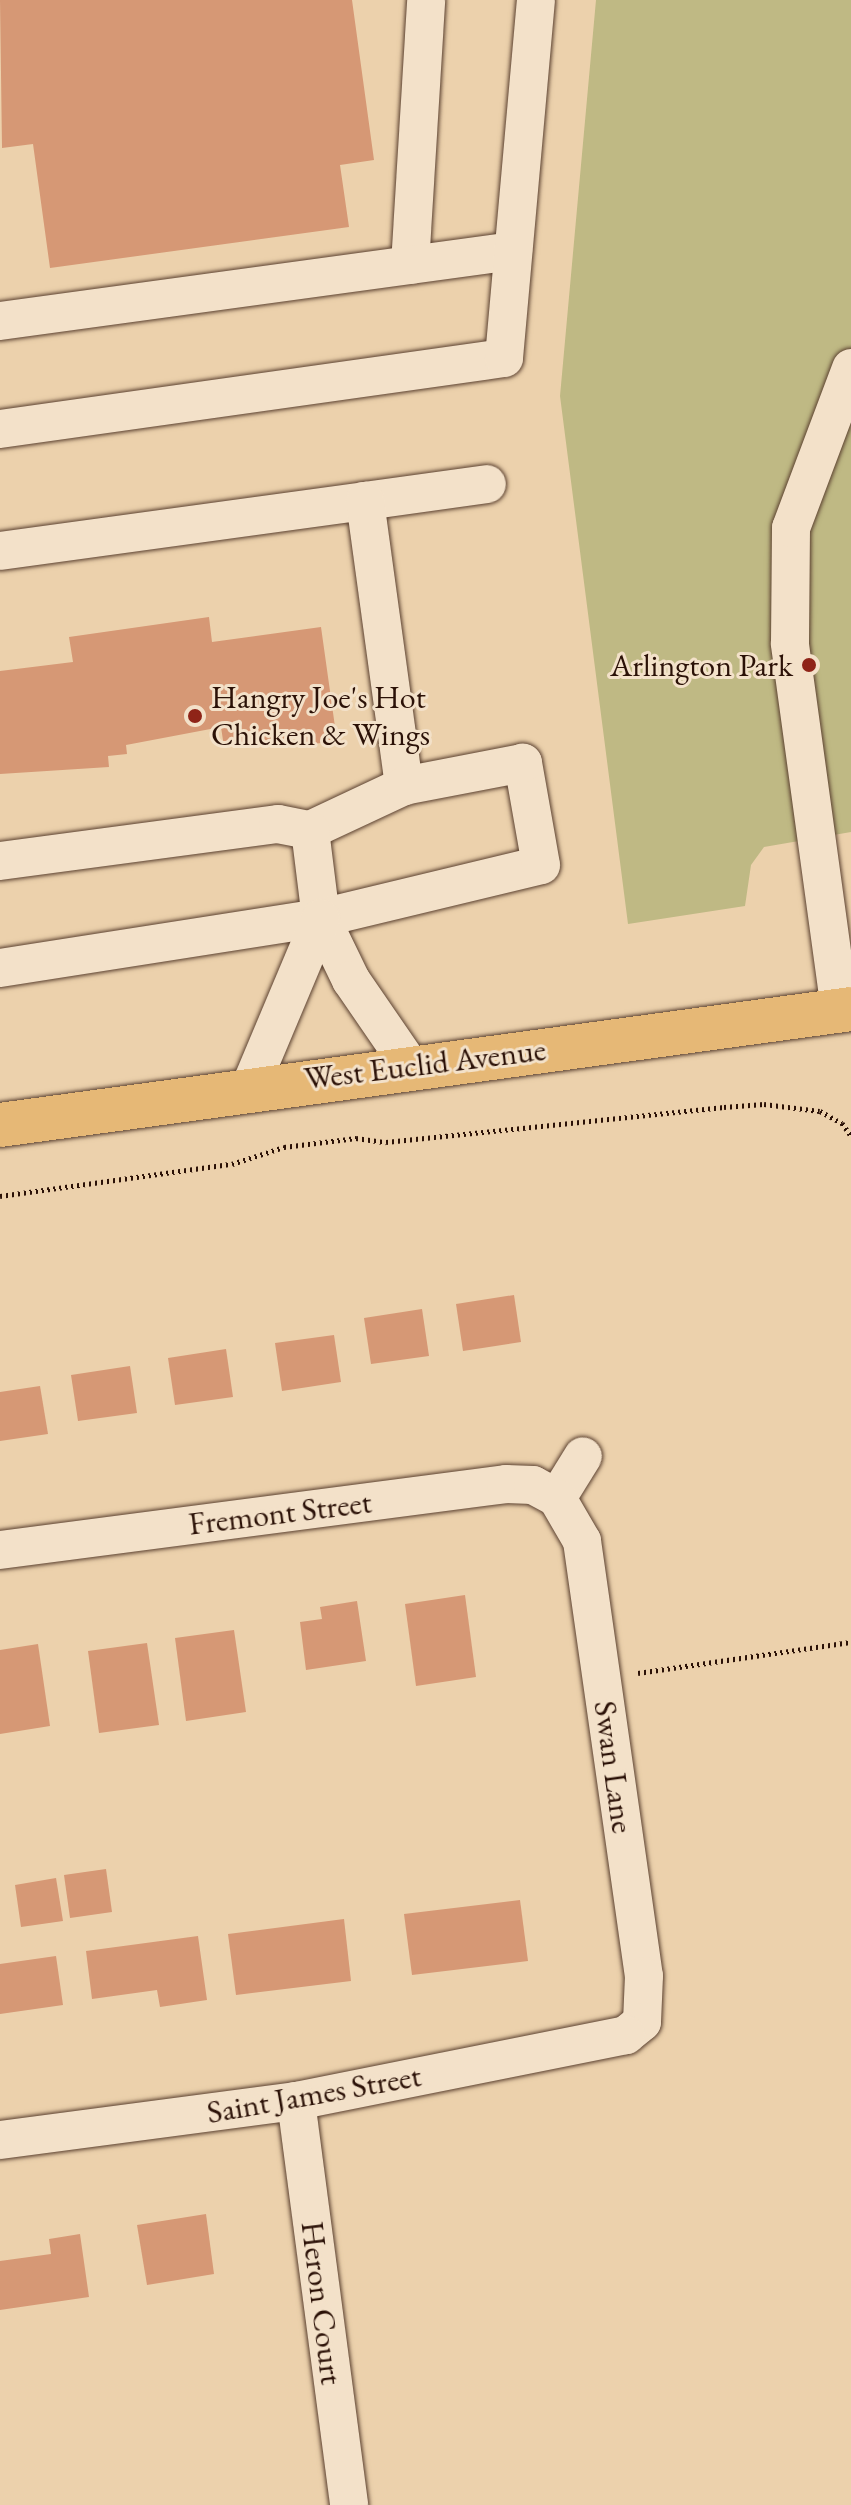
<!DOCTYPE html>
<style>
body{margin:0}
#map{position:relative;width:851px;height:2505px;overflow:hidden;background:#ecd1ac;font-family:"EB Garamond",serif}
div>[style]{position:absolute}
.green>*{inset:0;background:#bfb984}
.building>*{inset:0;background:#d69875}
.path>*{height:5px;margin-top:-2.5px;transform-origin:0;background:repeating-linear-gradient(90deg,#2b1107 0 2px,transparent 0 6px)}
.roads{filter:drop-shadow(0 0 2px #5b4130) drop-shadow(0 0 2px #5b4130)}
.minor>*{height:38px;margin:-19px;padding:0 19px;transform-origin:19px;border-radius:19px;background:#f3e1c9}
.major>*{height:44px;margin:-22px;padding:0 22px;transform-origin:22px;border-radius:22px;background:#e6b876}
.dots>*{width:22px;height:22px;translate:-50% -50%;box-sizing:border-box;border:4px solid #f3e1c9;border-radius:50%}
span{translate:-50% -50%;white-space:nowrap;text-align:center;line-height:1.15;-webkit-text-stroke:6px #f3e1c9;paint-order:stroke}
.poi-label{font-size:32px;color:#2b1107}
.right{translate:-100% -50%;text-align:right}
.left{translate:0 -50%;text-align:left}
.street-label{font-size:32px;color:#2b1107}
</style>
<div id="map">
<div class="green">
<i style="clip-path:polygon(596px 0,851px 0,851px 832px,764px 847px,751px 865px,745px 906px,628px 924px,560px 396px)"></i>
</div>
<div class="building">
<i style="clip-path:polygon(0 0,352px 0,374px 160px,340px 165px,349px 227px,50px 268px,33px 144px,2px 148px)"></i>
<i style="clip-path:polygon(209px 617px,212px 642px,321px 627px,337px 741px,297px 746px,296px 737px,224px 747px,221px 727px,126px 745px,127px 754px,108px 756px,109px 767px,0 774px,0 671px,73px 662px,69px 637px)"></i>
<i style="clip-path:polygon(514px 1295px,521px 1342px,463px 1351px,456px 1304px)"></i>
<i style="clip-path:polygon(422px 1309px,429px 1356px,371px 1364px,364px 1318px)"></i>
<i style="clip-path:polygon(334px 1335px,341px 1382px,282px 1391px,275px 1343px)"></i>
<i style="clip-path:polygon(226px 1349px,233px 1397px,175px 1405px,168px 1358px)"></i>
<i style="clip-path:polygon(130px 1366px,137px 1413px,78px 1421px,71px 1375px)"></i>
<i style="clip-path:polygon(40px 1386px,48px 1434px,0 1441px,0 1392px)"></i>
<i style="clip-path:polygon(465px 1595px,476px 1677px,416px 1686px,405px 1604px)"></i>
<i style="clip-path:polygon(357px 1601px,366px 1661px,306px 1670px,300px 1622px,322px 1619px,320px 1607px)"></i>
<i style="clip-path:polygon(234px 1630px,246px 1712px,186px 1721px,175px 1638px)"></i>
<i style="clip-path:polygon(147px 1643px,159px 1725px,99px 1733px,88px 1651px)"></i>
<i style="clip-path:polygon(38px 1644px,50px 1726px,0 1734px,0 1650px)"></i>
<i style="clip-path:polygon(106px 1869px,112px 1912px,70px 1918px,64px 1875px)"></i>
<i style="clip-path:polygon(56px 1878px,63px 1921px,21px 1927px,15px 1885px)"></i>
<i style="clip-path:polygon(520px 1900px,528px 1961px,412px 1975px,404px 1914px)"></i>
<i style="clip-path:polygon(344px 1919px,351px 1981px,236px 1995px,228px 1934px)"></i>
<i style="clip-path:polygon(198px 1936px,207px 2000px,160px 2007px,157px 1990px,92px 1999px,86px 1951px)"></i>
<i style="clip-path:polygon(56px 1956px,63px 2005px,0 2014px,0 1964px)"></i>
<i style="clip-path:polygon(206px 2214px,214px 2274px,147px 2285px,137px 2225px)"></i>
<i style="clip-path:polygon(80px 2234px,89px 2297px,0 2310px,0 2261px,51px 2254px,49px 2239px)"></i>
</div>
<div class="path">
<i style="left:0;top:1196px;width:234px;rotate:-7.9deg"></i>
<i style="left:232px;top:1164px;width:55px;rotate:-18.1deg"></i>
<i style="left:284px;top:1147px;width:73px;rotate:-7.1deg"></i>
<i style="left:356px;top:1138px;width:30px;rotate:8deg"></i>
<i style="left:386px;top:1142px;width:340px;rotate:-5.9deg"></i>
<i style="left:724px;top:1107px;width:40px;rotate:-4.3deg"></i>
<i style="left:764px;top:1104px;width:56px;rotate:7.1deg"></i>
<i style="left:820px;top:1111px;width:25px;rotate:29deg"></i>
<i style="left:842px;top:1123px;width:16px;rotate:55deg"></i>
<i style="left:638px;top:1673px;width:215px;rotate:-8.3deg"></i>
</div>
<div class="roads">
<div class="minor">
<i style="left:410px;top:265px;width:265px;rotate:-86.5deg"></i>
<i style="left:0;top:321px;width:518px;rotate:-7.77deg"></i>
<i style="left:0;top:429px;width:509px;rotate:-8.02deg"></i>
<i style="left:504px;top:358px;width:359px;rotate:-84.9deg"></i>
<i style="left:365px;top:501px;width:123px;rotate:-7.9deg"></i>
<i style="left:0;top:551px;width:368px;rotate:-7.8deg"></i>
<i style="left:365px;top:501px;width:288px;rotate:82.2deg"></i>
<i style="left:404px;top:786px;width:104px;rotate:154.9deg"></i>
<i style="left:310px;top:830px;width:89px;rotate:82.9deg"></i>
<i style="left:321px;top:918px;width:69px;rotate:64.2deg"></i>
<i style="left:351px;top:980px;width:104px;rotate:55.5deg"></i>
<i style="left:0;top:861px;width:280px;rotate:-7.6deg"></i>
<i style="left:278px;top:824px;width:33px;rotate:11deg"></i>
<i style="left:0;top:968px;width:325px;rotate:-8.9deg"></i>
<i style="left:321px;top:918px;width:226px;rotate:-13.5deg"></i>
<i style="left:541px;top:865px;width:104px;rotate:-100deg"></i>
<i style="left:523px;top:763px;width:121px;rotate:169.1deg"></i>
<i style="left:840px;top:1010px;width:370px;rotate:-97.8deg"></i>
<i style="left:790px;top:643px;width:115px;rotate:-89.5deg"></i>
<i style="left:791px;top:528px;width:171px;rotate:-69.4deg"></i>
<i style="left:250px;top:1087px;width:183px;rotate:-67.2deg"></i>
<i style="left:557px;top:1498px;width:49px;rotate:-58.2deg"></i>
<i style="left:0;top:1550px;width:510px;rotate:-7.43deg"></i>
<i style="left:506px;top:1484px;width:27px;rotate:2deg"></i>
<i style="left:533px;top:1485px;width:27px;rotate:28deg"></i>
<i style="left:557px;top:1498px;width:50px;rotate:59.8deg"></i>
<i style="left:582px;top:1541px;width:439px;rotate:81.9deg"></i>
<i style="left:644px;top:1976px;width:46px;rotate:92.5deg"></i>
<i style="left:642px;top:2022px;width:21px;rotate:141deg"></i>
<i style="left:626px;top:2035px;width:337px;rotate:168.7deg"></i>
<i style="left:296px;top:2101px;width:299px;rotate:172.5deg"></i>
<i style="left:296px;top:2101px;width:407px;rotate:82.5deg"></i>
</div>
<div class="major">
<i style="left:0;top:1125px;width:859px;rotate:-7.76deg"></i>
</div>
</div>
<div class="dots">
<i style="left:809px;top:665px;background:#8f2418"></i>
<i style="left:195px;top:716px;background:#8f2418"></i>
</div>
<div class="poi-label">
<span class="right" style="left:793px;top:665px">Arlington Park</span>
<span class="left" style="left:211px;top:716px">Hangry Joe's Hot<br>Chicken &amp; Wings</span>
</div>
<div class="street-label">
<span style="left:425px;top:1064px;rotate:-7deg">West Euclid Avenue</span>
<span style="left:280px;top:1513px;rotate:-7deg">Fremont Street</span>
<span style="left:614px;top:1767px;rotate:82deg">Swan Lane</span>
<span style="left:314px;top:2094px;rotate:-10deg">Saint James Street</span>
<span style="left:322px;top:2303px;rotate:83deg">Heron Court</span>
</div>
</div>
